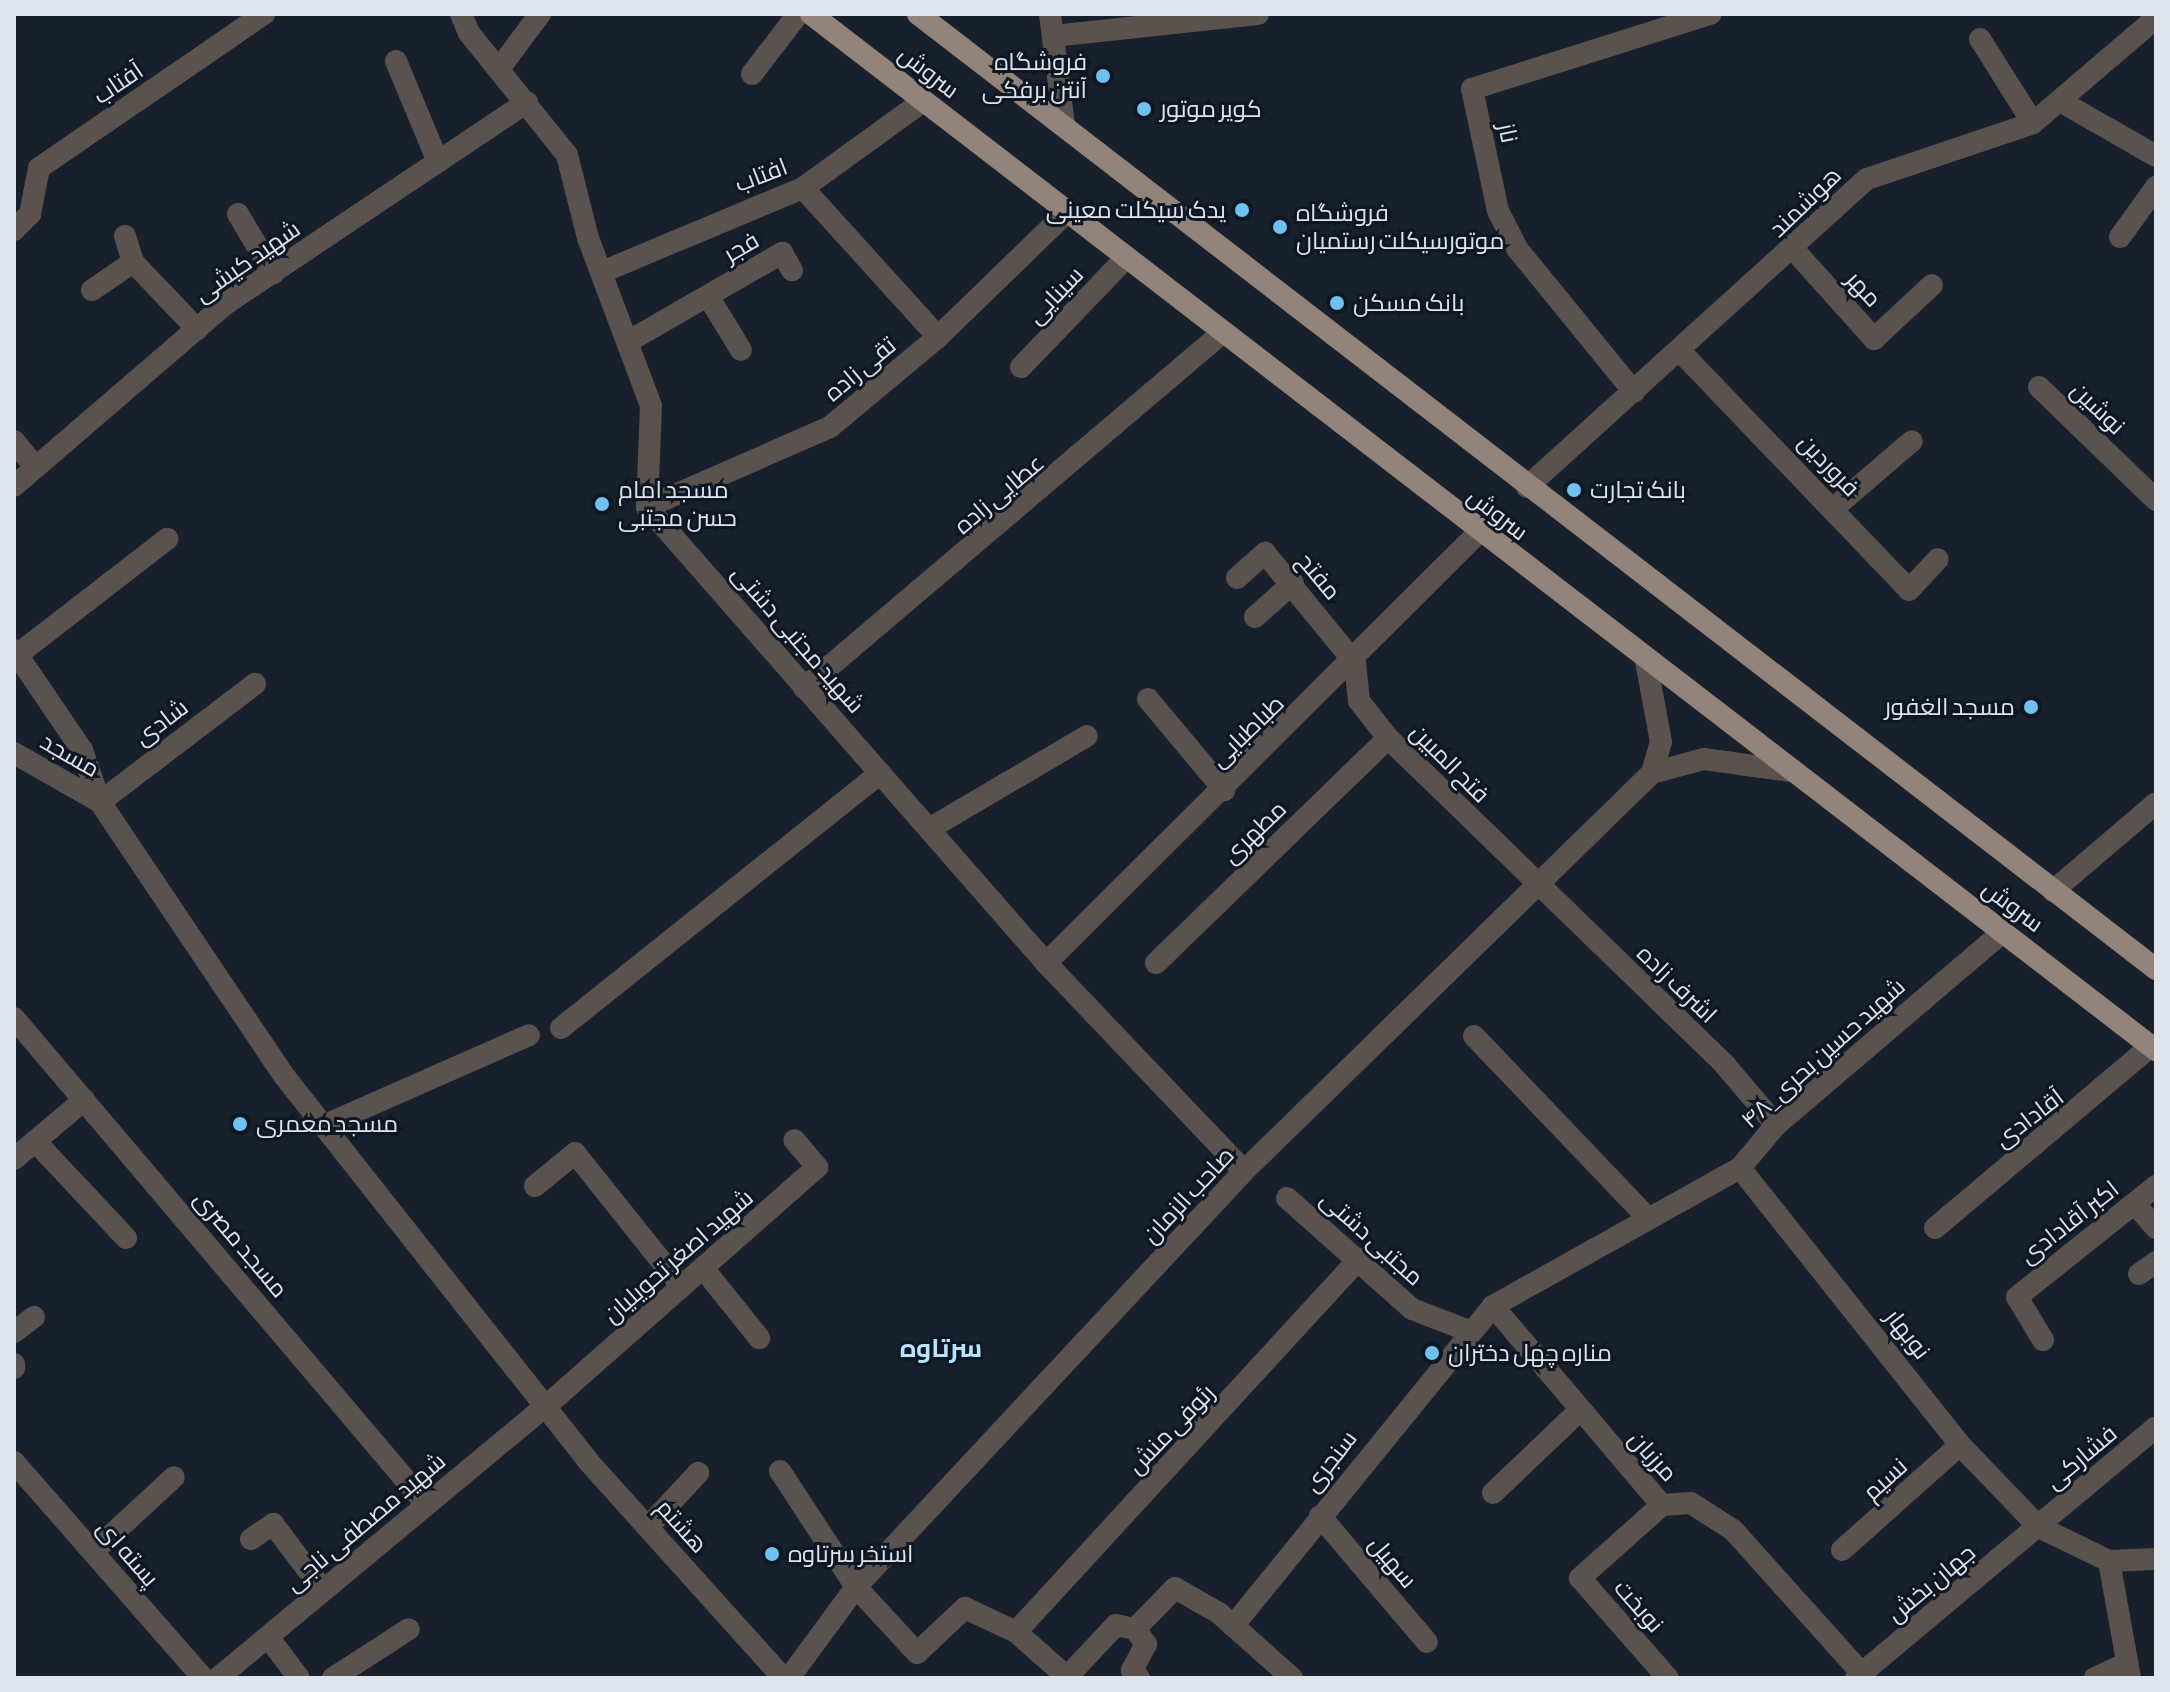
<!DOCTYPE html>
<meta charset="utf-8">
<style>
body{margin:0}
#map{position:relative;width:2170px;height:1692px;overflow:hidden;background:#17202b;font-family:"Asap Condensed",Cairo,sans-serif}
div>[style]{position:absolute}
.minor>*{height:22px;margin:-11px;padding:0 11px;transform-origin:11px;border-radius:11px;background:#59524e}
.tertiary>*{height:22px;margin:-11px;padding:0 11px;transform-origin:11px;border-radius:11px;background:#59524e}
.primary>*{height:22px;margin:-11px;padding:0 11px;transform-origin:11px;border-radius:11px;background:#92837b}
.dots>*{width:22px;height:22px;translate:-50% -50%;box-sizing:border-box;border:4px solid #0e1722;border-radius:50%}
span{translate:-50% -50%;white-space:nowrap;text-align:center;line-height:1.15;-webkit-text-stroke:6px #0e1722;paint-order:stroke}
.poi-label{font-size:24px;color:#dde4ec}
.right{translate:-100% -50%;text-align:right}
.left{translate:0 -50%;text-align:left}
.street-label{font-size:24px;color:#dde4ec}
.neighbourhood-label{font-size:26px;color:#b6e3fe;font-weight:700}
.frame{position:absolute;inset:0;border:16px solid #dde4ec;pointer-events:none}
</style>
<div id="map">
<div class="minor">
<i style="left:461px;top:14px;width:21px;rotate:67deg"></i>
<i style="left:469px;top:33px;width:156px;rotate:51.2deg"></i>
<i style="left:567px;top:155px;width:86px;rotate:75.8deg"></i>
<i style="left:588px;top:238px;width:179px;rotate:69.4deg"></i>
<i style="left:651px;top:406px;width:101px;rotate:92.3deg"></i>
<i style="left:647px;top:507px;width:606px;rotate:48.81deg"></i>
<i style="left:1046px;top:963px;width:287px;rotate:46.4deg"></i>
<i style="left:1050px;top:14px;width:112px;rotate:82.8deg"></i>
<i style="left:1053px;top:36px;width:206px;rotate:-6.1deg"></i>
<i style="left:1980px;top:39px;width:99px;rotate:57.8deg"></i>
<i style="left:396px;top:61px;width:109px;rotate:67.4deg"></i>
<i style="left:499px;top:69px;width:69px;rotate:-53.3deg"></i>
<i style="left:752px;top:74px;width:76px;rotate:-52.5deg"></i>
<i style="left:2060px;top:101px;width:111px;rotate:29.8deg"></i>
<i style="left:803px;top:188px;width:201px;rotate:47.8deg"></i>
<i style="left:238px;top:214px;width:69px;rotate:59.3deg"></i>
<i style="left:14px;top:230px;width:23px;rotate:-45deg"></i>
<i style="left:30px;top:214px;width:47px;rotate:-78.9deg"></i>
<i style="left:39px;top:168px;width:273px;rotate:-34.4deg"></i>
<i style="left:125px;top:236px;width:27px;rotate:73deg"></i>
<i style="left:133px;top:262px;width:93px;rotate:46.3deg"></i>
<i style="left:2120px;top:237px;width:62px;rotate:-54.2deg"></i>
<i style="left:1794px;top:250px;width:120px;rotate:48deg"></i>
<i style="left:1874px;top:339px;width:79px;rotate:-43deg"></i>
<i style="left:602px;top:272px;width:218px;rotate:-22.7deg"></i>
<i style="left:803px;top:188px;width:148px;rotate:-35.9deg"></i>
<i style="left:92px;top:290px;width:50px;rotate:-34.3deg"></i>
<i style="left:708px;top:296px;width:63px;rotate:58.6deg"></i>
<i style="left:629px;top:341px;width:177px;rotate:-29.9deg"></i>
<i style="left:782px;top:253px;width:20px;rotate:60deg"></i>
<i style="left:1680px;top:351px;width:331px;rotate:46.2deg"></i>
<i style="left:1909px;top:590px;width:42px;rotate:-46.9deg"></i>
<i style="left:1021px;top:367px;width:151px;rotate:-46.1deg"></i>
<i style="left:2039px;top:387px;width:163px;rotate:44deg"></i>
<i style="left:1634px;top:392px;width:183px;rotate:-129.2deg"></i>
<i style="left:1518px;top:250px;width:44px;rotate:-117.1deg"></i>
<i style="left:1498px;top:211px;width:125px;rotate:-102deg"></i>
<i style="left:1472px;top:89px;width:250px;rotate:-17.5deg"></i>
<i style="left:14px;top:441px;width:33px;rotate:51deg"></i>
<i style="left:14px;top:486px;width:281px;rotate:-40.7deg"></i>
<i style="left:227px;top:303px;width:361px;rotate:-33.8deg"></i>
<i style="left:1527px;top:487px;width:459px;rotate:-42.2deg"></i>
<i style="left:1867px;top:179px;width:175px;rotate:-18.6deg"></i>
<i style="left:2033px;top:123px;width:162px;rotate:-40.5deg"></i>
<i style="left:647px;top:507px;width:200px;rotate:-23.6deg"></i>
<i style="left:830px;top:427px;width:141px;rotate:-39.8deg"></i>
<i style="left:938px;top:337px;width:180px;rotate:-44.1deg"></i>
<i style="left:1835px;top:507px;width:101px;rotate:-40.6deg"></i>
<i style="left:1237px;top:578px;width:38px;rotate:-42deg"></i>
<i style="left:1265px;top:553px;width:142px;rotate:50.7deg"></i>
<i style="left:1355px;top:663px;width:38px;rotate:84deg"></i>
<i style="left:1359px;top:701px;width:47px;rotate:51.9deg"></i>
<i style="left:1388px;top:738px;width:470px;rotate:44.1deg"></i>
<i style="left:1725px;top:1065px;width:79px;rotate:49.6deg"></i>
<i style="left:1255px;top:617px;width:51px;rotate:-41.8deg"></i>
<i style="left:14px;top:650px;width:121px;rotate:55.8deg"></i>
<i style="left:82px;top:750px;width:55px;rotate:70.9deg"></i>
<i style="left:100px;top:802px;width:331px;rotate:56.1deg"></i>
<i style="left:285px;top:1077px;width:488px;rotate:51.7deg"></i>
<i style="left:587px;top:1460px;width:293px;rotate:48deg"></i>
<i style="left:17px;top:655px;width:190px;rotate:-37.7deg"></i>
<i style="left:804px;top:688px;width:548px;rotate:-40.34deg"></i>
<i style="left:1148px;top:699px;width:119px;rotate:50.1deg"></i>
<i style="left:14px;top:753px;width:99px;rotate:29.7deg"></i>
<i style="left:100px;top:802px;width:195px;rotate:-37.3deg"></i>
<i style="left:929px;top:829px;width:183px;rotate:-30.5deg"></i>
<i style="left:1046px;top:963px;width:611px;rotate:-44.87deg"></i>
<i style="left:1156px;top:963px;width:323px;rotate:-44.1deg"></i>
<i style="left:14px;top:1018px;width:637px;rotate:49.71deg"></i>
<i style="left:561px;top:1028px;width:408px;rotate:-38.6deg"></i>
<i style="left:1474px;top:1036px;width:250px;rotate:46.3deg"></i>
<i style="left:323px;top:1126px;width:225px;rotate:-23.8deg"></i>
<i style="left:35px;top:1141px;width:133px;rotate:46.8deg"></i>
<i style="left:14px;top:1159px;width:92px;rotate:-40.1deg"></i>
<i style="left:1740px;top:1168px;width:354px;rotate:51.5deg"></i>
<i style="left:1960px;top:1445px;width:114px;rotate:46.1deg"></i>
<i style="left:2039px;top:1527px;width:78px;rotate:25.9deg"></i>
<i style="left:2109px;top:1561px;width:119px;rotate:79.8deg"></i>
<i style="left:535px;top:1186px;width:52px;rotate:-39.5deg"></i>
<i style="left:575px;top:1153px;width:171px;rotate:51.4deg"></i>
<i style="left:1287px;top:1198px;width:167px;rotate:41.6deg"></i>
<i style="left:1412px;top:1309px;width:61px;rotate:21.1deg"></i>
<i style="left:2135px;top:1204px;width:32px;rotate:49deg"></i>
<i style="left:1935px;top:1228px;width:282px;rotate:-40.1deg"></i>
<i style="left:703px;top:1268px;width:90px;rotate:51.3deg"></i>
<i style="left:2139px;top:1274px;width:21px;rotate:-35deg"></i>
<i style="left:1493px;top:1306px;width:261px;rotate:49.7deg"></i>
<i style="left:1662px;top:1505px;width:29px;rotate:-4deg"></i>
<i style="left:1691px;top:1503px;width:50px;rotate:32.7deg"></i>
<i style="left:1733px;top:1530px;width:193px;rotate:48.1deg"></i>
<i style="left:14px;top:1332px;width:25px;rotate:-37deg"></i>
<i style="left:2043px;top:1340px;width:50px;rotate:-121.2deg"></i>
<i style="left:2017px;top:1297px;width:178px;rotate:-38.6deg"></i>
<i style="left:14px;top:1364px;width:4px;rotate:90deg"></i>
<i style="left:14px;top:1462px;width:287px;rotate:48.8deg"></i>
<i style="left:780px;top:1471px;width:139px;rotate:56.8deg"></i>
<i style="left:856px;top:1587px;width:90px;rotate:47.3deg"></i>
<i style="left:917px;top:1653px;width:66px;rotate:-43.2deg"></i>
<i style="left:965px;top:1608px;width:56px;rotate:25.2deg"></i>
<i style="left:1016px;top:1632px;width:68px;rotate:41.4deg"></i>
<i style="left:1067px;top:1677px;width:71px;rotate:-46.7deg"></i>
<i style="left:1116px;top:1625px;width:19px;rotate:12deg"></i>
<i style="left:1135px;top:1629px;width:57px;rotate:-45.7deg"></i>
<i style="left:1175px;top:1588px;width:51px;rotate:29.6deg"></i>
<i style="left:1219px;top:1613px;width:98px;rotate:41.7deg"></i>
<i style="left:1493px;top:1493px;width:117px;rotate:-43.6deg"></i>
<i style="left:1662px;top:1505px;width:110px;rotate:138.3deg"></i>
<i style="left:1580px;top:1578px;width:133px;rotate:48.7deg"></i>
<i style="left:1320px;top:1516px;width:165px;rotate:49.7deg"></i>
<i style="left:648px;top:1527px;width:74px;rotate:-47.2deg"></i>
<i style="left:251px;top:1539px;width:27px;rotate:-34deg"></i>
<i style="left:273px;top:1524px;width:83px;rotate:52.9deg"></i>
<i style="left:1842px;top:1550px;width:158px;rotate:-41.7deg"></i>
<i style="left:93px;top:1552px;width:110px;rotate:-42.8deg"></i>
<i style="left:2109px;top:1561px;width:47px;rotate:-2.4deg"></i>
<i style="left:1233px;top:1626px;width:412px;rotate:-50.9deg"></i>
<i style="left:1493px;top:1306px;width:283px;rotate:-29.2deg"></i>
<i style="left:1740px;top:1168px;width:56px;rotate:-50.1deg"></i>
<i style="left:1776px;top:1125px;width:298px;rotate:-40.4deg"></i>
<i style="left:1135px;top:1629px;width:19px;rotate:54deg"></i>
<i style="left:1146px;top:1644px;width:30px;rotate:118deg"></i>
<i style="left:1132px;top:1670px;width:11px;rotate:49deg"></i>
<i style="left:1016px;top:1632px;width:507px;rotate:-47.4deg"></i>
<i style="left:268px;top:1637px;width:51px;rotate:52.9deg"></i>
<i style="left:218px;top:1678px;width:425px;rotate:-39.7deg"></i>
<i style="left:545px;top:1407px;width:363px;rotate:-41.4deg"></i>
<i style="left:817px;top:1167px;width:35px;rotate:-130deg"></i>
<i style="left:333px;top:1678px;width:90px;rotate:-32.8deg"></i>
<i style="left:1856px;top:1678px;width:391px;rotate:-39.9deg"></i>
<i style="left:2095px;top:1678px;width:35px;rotate:-25deg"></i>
</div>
<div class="tertiary">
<i style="left:1652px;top:773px;width:54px;rotate:-15.1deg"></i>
<i style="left:1704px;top:759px;width:87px;rotate:7.9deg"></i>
<i style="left:2053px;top:891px;width:135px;rotate:-40.5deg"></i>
<i style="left:789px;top:1678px;width:113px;rotate:-53.6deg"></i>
<i style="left:856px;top:1587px;width:569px;rotate:-46.99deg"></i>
<i style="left:1244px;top:1171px;width:570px;rotate:-44.29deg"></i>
<i style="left:1652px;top:773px;width:32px;rotate:-74deg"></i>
<i style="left:1661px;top:742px;width:82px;rotate:-100.5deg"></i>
</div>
<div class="primary">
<i style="left:811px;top:14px;width:1698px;rotate:37.61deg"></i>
<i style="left:918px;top:14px;width:1564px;rotate:37.65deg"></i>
</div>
<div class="dots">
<i style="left:1103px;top:76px;background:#6dc2f3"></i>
<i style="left:1144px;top:109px;background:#6dc2f3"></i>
<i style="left:1242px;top:210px;background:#6dc2f3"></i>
<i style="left:1280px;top:227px;background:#6dc2f3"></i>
<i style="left:1337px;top:303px;background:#6dc2f3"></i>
<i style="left:1574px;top:490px;background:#6dc2f3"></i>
<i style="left:602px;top:504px;background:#6dc2f3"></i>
<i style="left:2031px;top:707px;background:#6dc2f3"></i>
<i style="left:240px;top:1124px;background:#6dc2f3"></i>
<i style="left:1432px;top:1353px;background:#6dc2f3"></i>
<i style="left:772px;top:1554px;background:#6dc2f3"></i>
</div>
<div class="poi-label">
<span class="right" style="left:1087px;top:76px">فروشگاه<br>آنتن برفکی</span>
<span class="left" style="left:1160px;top:109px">کویر موتور</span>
<span class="right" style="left:1226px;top:210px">یدک سیکلت معینی</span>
<span class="left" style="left:1296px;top:227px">فروشگاه<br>موتورسیکلت رستمیان</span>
<span class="left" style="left:1353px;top:303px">بانک مسکن</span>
<span class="left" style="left:618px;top:504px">مسجد امام<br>حسن مجتبی</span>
<span class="left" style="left:1590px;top:490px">بانک تجارت</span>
<span class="right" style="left:2015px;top:707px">مسجد الغفور</span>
<span class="left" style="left:256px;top:1124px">مسجد معمری</span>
<span class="left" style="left:1448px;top:1353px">مناره چهل دختران</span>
<span class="left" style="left:788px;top:1554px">استخر سرتاوه</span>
</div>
<div class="street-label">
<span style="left:929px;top:72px;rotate:38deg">سروش</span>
<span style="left:118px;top:83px;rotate:-34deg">آفتاب</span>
<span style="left:1508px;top:133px;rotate:78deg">ناز</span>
<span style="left:761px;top:175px;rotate:-21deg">افتاب</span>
<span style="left:1805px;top:202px;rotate:-44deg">هوشمند</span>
<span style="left:741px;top:247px;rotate:-30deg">فجر</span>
<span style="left:247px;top:261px;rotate:-35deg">شهید کیشی</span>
<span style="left:1864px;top:289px;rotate:48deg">مهر</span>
<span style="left:1055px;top:295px;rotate:-46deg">سینایی</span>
<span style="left:860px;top:369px;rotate:-40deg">تقی زاده</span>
<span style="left:2098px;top:408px;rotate:44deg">نوشین</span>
<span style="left:1829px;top:465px;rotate:46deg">فروردین</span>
<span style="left:999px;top:494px;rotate:-40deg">عطایی زاده</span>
<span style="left:1498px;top:514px;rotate:38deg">سروش</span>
<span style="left:1319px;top:576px;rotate:50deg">مفتح</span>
<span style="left:798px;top:639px;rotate:49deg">شهید مجتبی دشتی</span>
<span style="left:161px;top:722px;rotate:-37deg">شادی</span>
<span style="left:1247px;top:731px;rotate:-44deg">طباطبایی</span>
<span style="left:70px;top:755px;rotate:30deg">مسجد</span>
<span style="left:1450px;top:763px;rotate:45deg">فتح المبین</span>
<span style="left:1254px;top:832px;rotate:-44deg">مطهری</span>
<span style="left:2013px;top:906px;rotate:37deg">سروش</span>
<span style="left:1677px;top:984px;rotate:44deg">اشرف زاده</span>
<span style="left:1823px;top:1053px;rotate:-42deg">۴۸_شهید حسین بحری</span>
<span style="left:2029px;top:1118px;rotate:-37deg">آقادادی</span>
<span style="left:1188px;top:1195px;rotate:-47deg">صاحب الزمان</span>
<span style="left:2069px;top:1222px;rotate:-38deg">اکبر آقادادی</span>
<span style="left:1372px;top:1238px;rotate:42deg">مجتبی دشتی</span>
<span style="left:241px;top:1244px;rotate:50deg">مسجد مصری</span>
<span style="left:678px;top:1256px;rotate:-41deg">شهید اصغر تحویلیان</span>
<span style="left:1908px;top:1334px;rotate:52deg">نوبهار</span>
<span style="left:1171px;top:1429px;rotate:-46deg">رئوفی منش</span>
<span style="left:1653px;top:1456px;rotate:48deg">مرزبان</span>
<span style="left:2081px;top:1457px;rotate:-40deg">فشارکی</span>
<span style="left:1330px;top:1461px;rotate:-52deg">سنجری</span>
<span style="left:1885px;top:1479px;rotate:-42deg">نسیم</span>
<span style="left:365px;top:1522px;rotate:-40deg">شهید مصطفی ناجی</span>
<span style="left:682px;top:1526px;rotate:48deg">هشتم</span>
<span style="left:128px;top:1553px;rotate:49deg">پسته ای</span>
<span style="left:1393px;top:1562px;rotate:50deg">سهیل</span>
<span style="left:1931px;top:1583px;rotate:-40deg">جهان بخش</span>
<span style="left:1639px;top:1606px;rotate:49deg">نوبخت</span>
</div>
<div class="neighbourhood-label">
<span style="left:941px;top:1349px">سرتاوه</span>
</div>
<div class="frame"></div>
</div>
